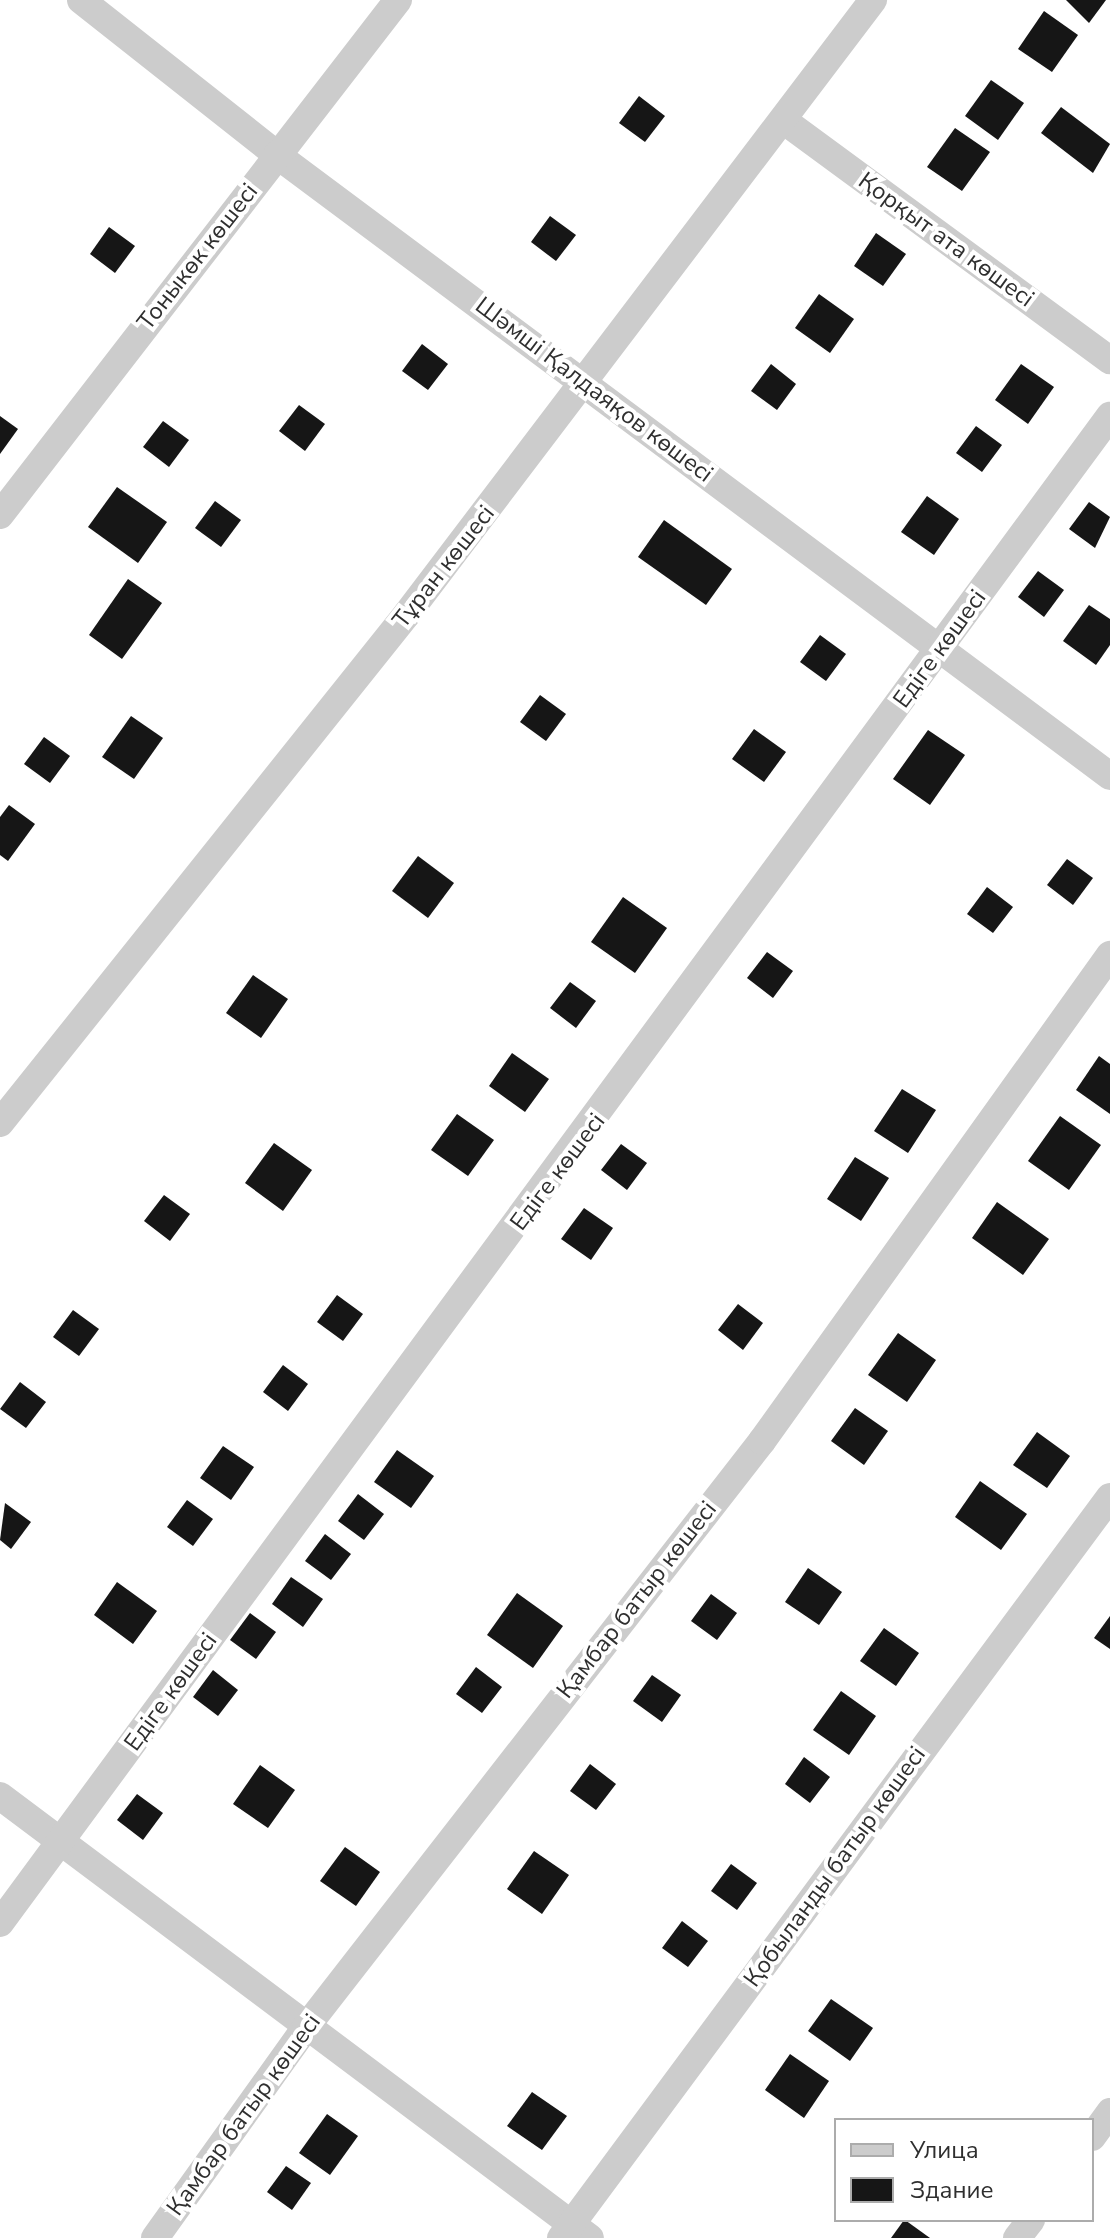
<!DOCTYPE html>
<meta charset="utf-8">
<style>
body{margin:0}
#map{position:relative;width:1110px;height:2238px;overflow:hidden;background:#fff;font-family:"Nunito Sans",sans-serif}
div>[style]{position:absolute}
.building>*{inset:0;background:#161616}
.minor>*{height:28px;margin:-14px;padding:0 14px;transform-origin:14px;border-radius:14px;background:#ccc}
span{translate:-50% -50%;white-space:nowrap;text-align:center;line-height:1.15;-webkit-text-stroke:8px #fff;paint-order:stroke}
.street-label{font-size:24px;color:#2f2f2f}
.legend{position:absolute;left:834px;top:2118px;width:260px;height:104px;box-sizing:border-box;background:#fff;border:2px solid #acacac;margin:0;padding:10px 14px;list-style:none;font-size:24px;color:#2f2f2f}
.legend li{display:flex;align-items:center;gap:16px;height:40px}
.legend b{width:40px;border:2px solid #acacac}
</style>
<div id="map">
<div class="building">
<i style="clip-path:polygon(1066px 0,1106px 0,1089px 23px)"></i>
<i style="clip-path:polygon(1044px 11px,1078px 35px,1052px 72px,1018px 49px)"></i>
<i style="clip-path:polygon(991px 80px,1024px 103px,998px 140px,965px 116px)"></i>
<i style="clip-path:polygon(639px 96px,665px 116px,645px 142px,619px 123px)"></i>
<i style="clip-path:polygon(1061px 107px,1110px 144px,1093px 173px,1041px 133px)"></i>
<i style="clip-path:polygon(955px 128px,990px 152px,962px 191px,927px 167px)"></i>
<i style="clip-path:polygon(550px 216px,576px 235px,556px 261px,531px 242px)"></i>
<i style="clip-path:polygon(109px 227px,135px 246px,115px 273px,90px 254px)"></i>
<i style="clip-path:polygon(876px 233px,906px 254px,883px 286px,854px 266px)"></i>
<i style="clip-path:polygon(819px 294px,854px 319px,830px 353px,795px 328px)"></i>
<i style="clip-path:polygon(422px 344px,448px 364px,428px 390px,402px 371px)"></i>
<i style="clip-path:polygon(771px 364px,796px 384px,777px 410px,751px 391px)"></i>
<i style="clip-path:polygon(1021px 364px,1054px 387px,1028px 424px,995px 400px)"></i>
<i style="clip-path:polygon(299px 405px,325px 424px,305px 451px,279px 431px)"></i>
<i style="clip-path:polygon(0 416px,18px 429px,0 454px)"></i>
<i style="clip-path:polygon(163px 421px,189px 440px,169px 467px,143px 447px)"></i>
<i style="clip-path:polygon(976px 426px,1002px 445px,982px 472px,956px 453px)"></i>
<i style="clip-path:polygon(117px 487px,167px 522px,138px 563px,88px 527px)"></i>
<i style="clip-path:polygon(927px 496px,959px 519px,934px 555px,901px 532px)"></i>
<i style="clip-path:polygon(215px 501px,241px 520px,221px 547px,195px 528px)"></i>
<i style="clip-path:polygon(1089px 502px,1110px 517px,1095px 548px,1069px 529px)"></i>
<i style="clip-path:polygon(664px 520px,732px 569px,706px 605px,638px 557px)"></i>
<i style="clip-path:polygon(1038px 571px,1064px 590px,1044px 617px,1018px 597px)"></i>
<i style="clip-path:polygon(128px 579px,162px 603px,122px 659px,89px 635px)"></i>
<i style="clip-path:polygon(1089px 605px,1110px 619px,1110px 645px,1096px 665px,1063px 641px)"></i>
<i style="clip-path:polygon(820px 635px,846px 654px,826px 681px,800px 662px)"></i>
<i style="clip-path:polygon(540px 695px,566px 714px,546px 741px,520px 722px)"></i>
<i style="clip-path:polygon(131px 716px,163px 738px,134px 779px,102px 757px)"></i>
<i style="clip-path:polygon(754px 729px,786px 752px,764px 782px,732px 759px)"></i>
<i style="clip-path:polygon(928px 730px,965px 755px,930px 805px,893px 779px)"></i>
<i style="clip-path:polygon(44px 737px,70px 756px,50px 783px,24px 764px)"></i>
<i style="clip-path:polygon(9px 805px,35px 824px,8px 861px,0 855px,0 817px)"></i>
<i style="clip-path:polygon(418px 856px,454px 883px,428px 918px,392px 891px)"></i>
<i style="clip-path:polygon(1067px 859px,1093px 878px,1073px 905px,1047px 885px)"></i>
<i style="clip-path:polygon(987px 887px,1013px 907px,993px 933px,967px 914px)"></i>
<i style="clip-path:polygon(623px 897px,667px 928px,635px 973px,591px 942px)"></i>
<i style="clip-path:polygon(767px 952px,793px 971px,773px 998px,747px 978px)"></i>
<i style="clip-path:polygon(253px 975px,288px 999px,261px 1038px,226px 1013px)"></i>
<i style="clip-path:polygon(570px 982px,596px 1001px,576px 1028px,550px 1008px)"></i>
<i style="clip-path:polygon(512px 1053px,549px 1079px,525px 1112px,489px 1086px)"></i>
<i style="clip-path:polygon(1099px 1056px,1110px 1064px,1110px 1114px,1076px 1090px)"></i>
<i style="clip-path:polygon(902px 1089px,936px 1110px,908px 1153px,874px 1131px)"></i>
<i style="clip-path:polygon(457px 1114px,494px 1140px,468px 1176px,431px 1150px)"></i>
<i style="clip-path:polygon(1060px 1116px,1101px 1145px,1069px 1190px,1028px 1161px)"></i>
<i style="clip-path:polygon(274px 1143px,312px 1170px,283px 1211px,245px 1183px)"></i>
<i style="clip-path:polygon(621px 1144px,647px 1163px,627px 1190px,601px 1170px)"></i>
<i style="clip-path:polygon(855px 1157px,889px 1178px,861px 1221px,827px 1199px)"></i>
<i style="clip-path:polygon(164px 1195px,190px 1214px,170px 1241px,144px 1221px)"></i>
<i style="clip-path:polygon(997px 1202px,1049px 1239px,1023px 1275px,972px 1238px)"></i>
<i style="clip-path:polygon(584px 1208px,613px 1228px,591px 1260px,561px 1239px)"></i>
<i style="clip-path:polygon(337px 1295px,363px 1314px,343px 1341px,317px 1322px)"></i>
<i style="clip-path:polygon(738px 1304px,763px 1323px,743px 1350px,718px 1330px)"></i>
<i style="clip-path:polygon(73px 1310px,99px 1329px,79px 1356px,53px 1337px)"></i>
<i style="clip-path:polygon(898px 1333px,936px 1360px,907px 1402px,868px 1375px)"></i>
<i style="clip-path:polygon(283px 1365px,308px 1384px,288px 1411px,263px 1392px)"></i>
<i style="clip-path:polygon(20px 1382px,46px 1402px,26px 1428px,0 1409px)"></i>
<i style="clip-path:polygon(855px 1408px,888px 1431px,864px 1465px,831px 1441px)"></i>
<i style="clip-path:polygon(1037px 1432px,1070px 1456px,1047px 1488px,1013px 1465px)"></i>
<i style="clip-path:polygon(223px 1446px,254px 1467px,231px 1500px,200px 1478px)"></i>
<i style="clip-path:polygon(397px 1450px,434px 1476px,411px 1508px,374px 1482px)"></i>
<i style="clip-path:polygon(980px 1481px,1027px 1514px,1001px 1550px,955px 1517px)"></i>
<i style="clip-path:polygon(358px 1494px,384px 1514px,364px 1540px,338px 1521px)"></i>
<i style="clip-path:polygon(187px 1500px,213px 1519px,193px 1546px,167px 1527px)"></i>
<i style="clip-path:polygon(5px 1503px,31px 1522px,11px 1549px,0 1540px)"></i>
<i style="clip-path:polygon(325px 1534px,351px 1554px,331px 1580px,305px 1561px)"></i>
<i style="clip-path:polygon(808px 1568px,842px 1592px,819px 1625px,785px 1602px)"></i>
<i style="clip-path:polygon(291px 1577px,323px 1599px,303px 1627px,272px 1604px)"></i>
<i style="clip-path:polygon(117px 1582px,157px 1611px,133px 1644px,94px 1615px)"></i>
<i style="clip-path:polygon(517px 1593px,563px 1626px,533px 1668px,487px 1635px)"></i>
<i style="clip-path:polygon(711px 1594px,737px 1613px,717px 1640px,691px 1621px)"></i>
<i style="clip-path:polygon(250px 1613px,276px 1632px,256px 1659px,230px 1640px)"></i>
<i style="clip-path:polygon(1110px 1616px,1110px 1649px,1094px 1638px)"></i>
<i style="clip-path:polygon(884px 1628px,919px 1653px,896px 1686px,860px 1661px)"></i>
<i style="clip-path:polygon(476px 1667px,502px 1687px,482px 1713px,456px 1694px)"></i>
<i style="clip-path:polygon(213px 1670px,238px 1690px,218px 1716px,193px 1697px)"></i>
<i style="clip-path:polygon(652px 1675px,681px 1695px,662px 1722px,633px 1701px)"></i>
<i style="clip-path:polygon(841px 1691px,876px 1716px,849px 1755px,813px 1730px)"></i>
<i style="clip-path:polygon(804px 1757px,830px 1777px,810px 1803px,785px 1784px)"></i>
<i style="clip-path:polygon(590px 1764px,616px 1784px,596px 1810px,570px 1791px)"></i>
<i style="clip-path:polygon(260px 1765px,295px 1790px,268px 1828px,233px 1804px)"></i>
<i style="clip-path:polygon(137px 1794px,163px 1813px,143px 1840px,117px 1820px)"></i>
<i style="clip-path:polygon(345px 1847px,380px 1872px,356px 1906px,320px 1881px)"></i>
<i style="clip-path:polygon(534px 1851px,569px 1875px,542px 1914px,507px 1889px)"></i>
<i style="clip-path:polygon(731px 1864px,757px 1883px,737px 1910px,711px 1891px)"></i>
<i style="clip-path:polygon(682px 1921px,708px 1941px,688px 1967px,662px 1948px)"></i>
<i style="clip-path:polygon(831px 1999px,873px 2028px,850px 2061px,808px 2031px)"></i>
<i style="clip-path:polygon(790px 2054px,829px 2081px,804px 2118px,765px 2090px)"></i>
<i style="clip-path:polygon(532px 2092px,567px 2116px,542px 2150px,507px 2126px)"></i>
<i style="clip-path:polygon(327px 2114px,358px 2136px,330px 2175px,299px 2153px)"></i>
<i style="clip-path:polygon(286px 2166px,311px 2183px,292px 2210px,267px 2192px)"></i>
<i style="clip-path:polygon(904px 2220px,905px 2220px,930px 2238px,891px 2238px)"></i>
</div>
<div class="minor">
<i style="left:81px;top:0;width:250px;rotate:38.3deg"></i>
<i style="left:277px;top:155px;width:1039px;rotate:36.7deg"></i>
<i style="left:783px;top:120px;width:406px;rotate:36.3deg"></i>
<i style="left:0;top:515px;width:651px;rotate:-52.3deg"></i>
<i style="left:0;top:1123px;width:652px;rotate:-51.35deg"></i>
<i style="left:407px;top:614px;width:771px;rotate:-52.8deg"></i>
<i style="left:0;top:1796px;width:737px;rotate:36.84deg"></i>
<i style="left:0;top:1923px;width:1872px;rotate:-53.63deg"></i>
<i style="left:1092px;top:2137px;width:31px;rotate:-54deg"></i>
<i style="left:155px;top:2238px;width:259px;rotate:-54.4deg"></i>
<i style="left:306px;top:2027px;width:743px;rotate:-52.11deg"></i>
<i style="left:762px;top:1441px;width:598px;rotate:-54.4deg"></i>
<i style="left:561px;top:2238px;width:922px;rotate:-53.47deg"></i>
<i style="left:1017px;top:2238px;width:23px;rotate:-52deg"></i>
</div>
<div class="street-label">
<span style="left:946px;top:240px;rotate:36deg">Қорқыт ата көшесі</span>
<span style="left:198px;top:257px;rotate:-52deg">Тоныкөк көшесі</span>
<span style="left:594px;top:390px;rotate:37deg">Шәмші Қалдаяқов көшесі</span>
<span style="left:444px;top:567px;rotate:-52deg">Тұран көшесі</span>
<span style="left:940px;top:649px;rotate:-54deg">Едіге көшесі</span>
<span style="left:558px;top:1172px;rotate:-53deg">Едіге көшесі</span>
<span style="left:637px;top:1600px;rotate:-52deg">Қамбар батыр көшесі</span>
<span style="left:171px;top:1692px;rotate:-54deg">Едіге көшесі</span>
<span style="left:835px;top:1867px;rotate:-54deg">Қобыланды батыр көшесі</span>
<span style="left:244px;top:2115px;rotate:-54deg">Қамбар батыр көшесі</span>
</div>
<ul class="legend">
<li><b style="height:10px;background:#ccc"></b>Улица</li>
<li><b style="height:22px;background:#161616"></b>Здание</li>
</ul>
</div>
